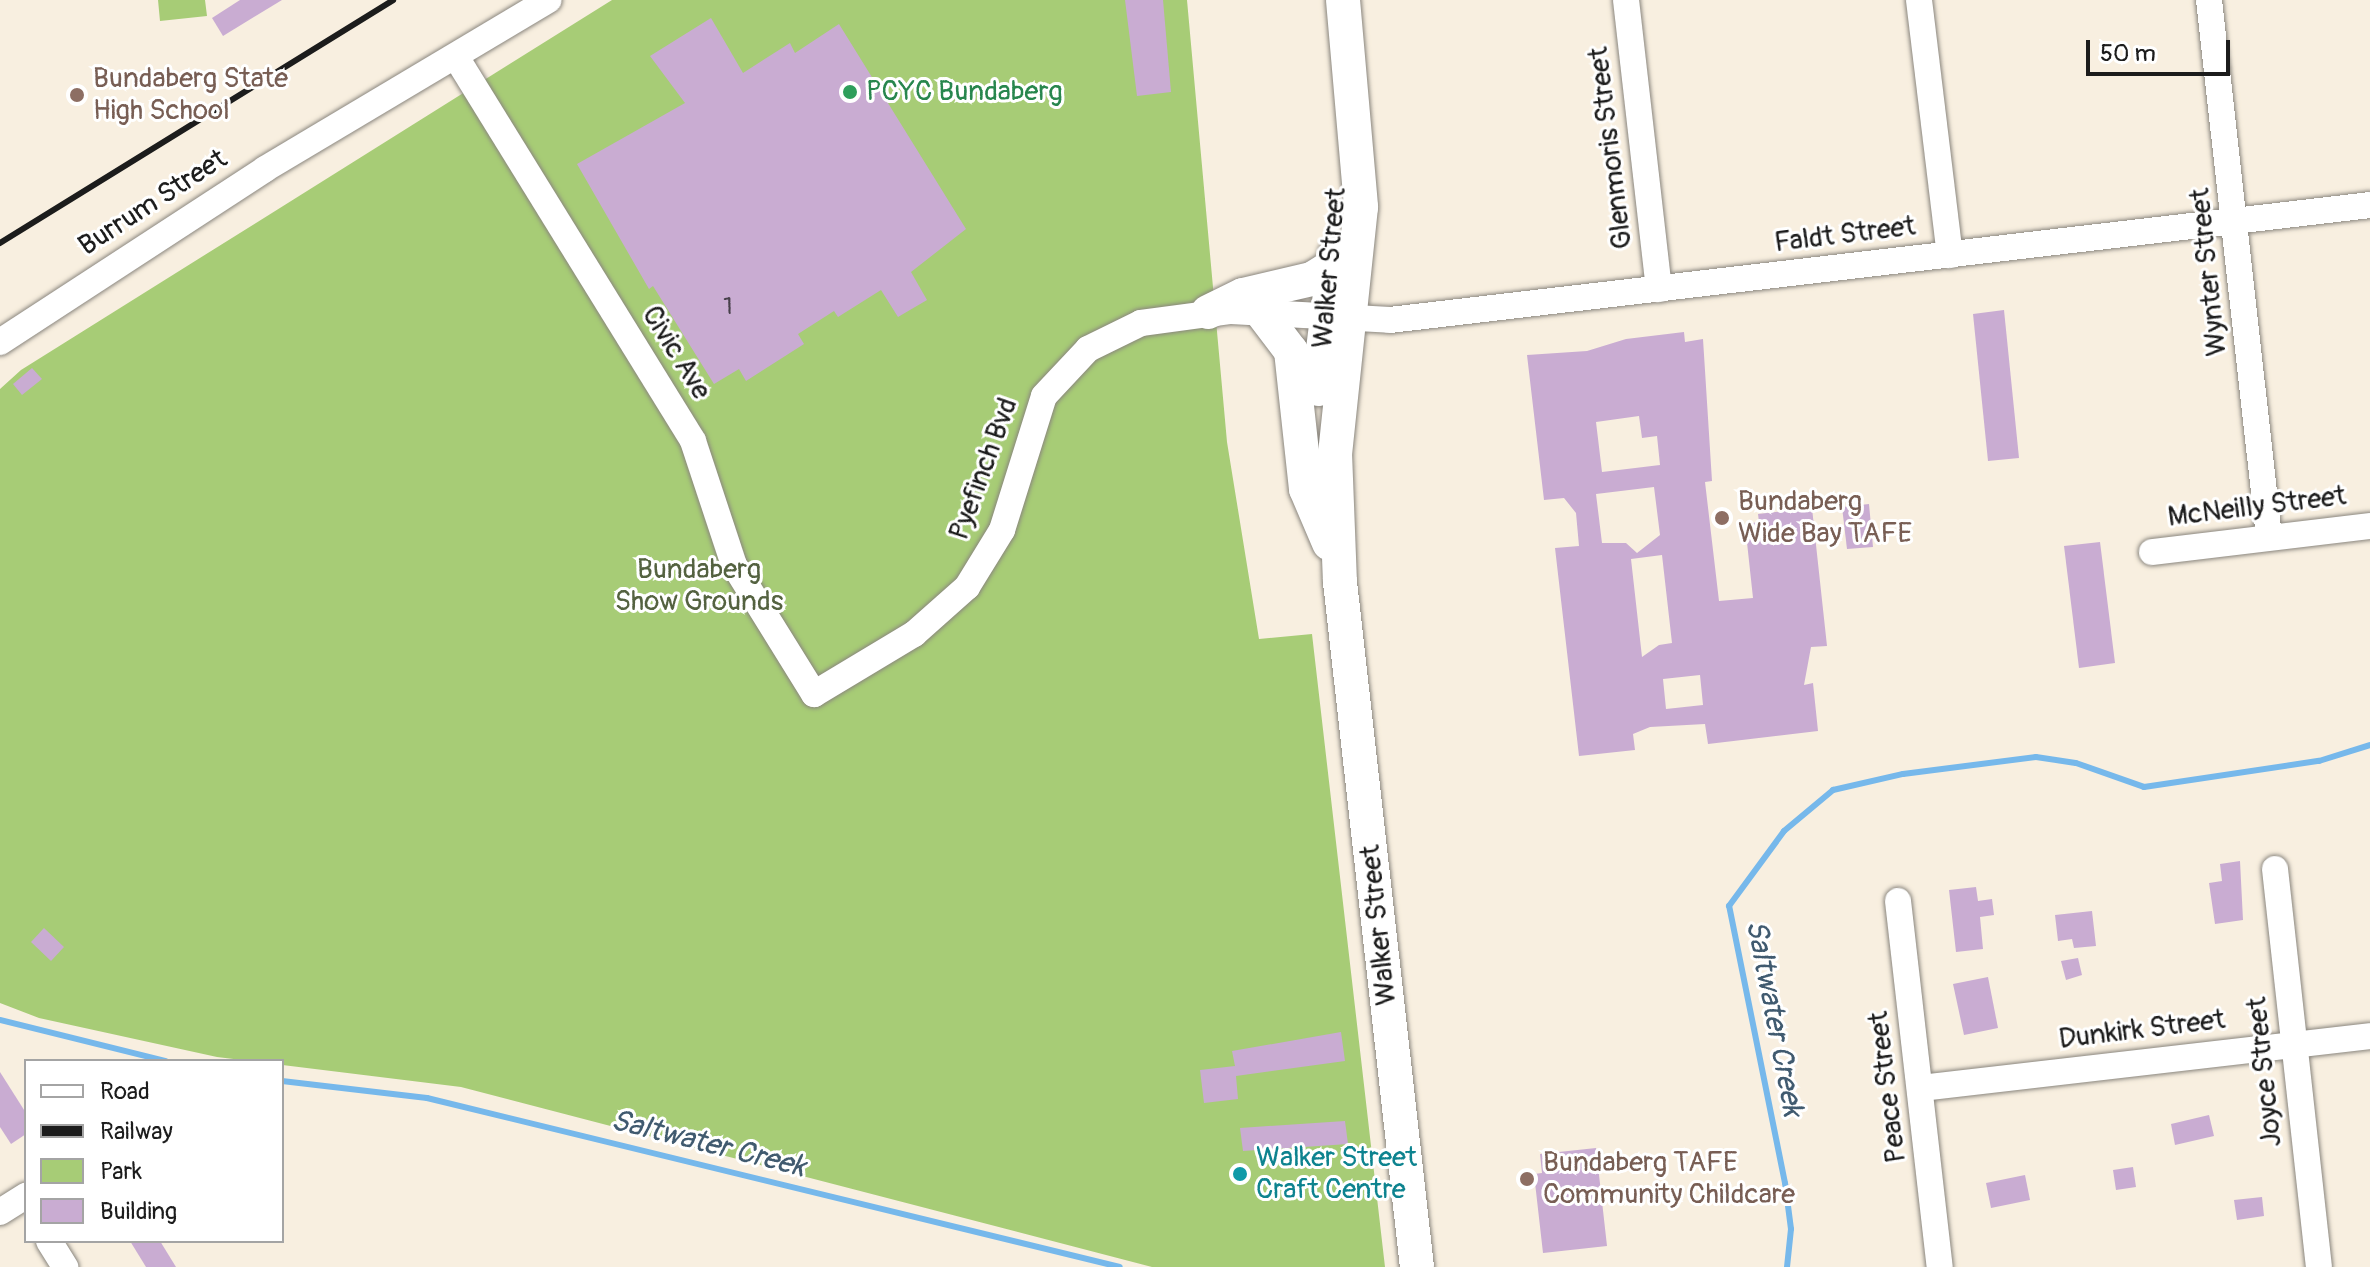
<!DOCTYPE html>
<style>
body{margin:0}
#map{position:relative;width:2370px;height:1267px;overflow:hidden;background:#f8efe0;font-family:Pangolin,sans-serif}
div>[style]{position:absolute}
.green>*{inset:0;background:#a7cc76}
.stream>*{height:6px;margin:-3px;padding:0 3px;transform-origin:3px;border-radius:3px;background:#76b8eb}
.building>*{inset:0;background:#c9acd2}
.roads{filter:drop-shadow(0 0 2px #8a867e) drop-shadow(0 0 2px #8a867e)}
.minor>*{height:26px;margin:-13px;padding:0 13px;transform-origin:13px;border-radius:13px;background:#fff}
.major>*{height:34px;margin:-17px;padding:0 17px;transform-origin:17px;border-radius:17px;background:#fff}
.rail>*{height:6px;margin:-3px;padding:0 3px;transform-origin:3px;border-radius:3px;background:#1c1c1c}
.dots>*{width:22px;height:22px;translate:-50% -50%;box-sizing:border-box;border:4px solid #fff;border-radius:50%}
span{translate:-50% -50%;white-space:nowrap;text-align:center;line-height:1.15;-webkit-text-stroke:6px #fff;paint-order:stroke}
.number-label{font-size:24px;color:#47404a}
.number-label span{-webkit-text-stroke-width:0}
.education-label{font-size:28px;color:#785e54}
.left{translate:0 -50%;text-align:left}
.leisure-label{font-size:28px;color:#27864d}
.street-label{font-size:28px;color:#1c1c1c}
.park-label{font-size:28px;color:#546240}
.culture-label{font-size:28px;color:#0d838f}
.water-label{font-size:30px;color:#405a6f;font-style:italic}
.legend{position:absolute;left:24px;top:1059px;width:260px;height:184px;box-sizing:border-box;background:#fff;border:2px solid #a4a4a4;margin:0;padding:10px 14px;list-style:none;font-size:24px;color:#1c1c1c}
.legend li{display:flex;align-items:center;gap:16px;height:40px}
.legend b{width:40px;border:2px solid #a4a4a4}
.scale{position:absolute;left:2086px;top:40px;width:144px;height:36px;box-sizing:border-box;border:4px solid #1c1c1c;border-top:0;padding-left:10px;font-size:24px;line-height:28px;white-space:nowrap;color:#1c1c1c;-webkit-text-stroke:6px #fff;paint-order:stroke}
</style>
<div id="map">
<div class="green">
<i style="clip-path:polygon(158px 0,205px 0,207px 16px,160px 21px)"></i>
<i style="clip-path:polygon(612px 0,1187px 0,1227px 442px,1259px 639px,1312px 634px,1385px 1267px,1152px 1267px,461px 1087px,217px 1057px,39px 1018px,0 1003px,0 389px,21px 370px)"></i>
</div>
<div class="stream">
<i style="left:0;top:1020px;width:171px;rotate:13.9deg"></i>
<i style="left:282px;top:1081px;width:146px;rotate:6.7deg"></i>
<i style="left:427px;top:1098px;width:713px;rotate:13.71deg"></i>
<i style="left:1787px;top:1267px;width:38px;rotate:-84deg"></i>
<i style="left:1791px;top:1229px;width:46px;rotate:-97.4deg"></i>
<i style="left:1785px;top:1183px;width:283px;rotate:-101.4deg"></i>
<i style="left:1729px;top:906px;width:93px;rotate:-53.7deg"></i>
<i style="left:1784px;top:831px;width:64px;rotate:-39.9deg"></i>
<i style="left:1833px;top:790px;width:72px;rotate:-12.9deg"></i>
<i style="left:1903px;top:774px;width:134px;rotate:-7.3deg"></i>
<i style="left:2036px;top:757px;width:40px;rotate:8.5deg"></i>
<i style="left:2076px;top:763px;width:72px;rotate:19.4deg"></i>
<i style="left:2144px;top:787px;width:177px;rotate:-8.5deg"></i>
<i style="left:2319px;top:761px;width:53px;rotate:-17.4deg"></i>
</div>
<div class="building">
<i style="clip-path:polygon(240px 0,282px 0,223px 36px,212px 18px)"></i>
<i style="clip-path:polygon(1125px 0,1163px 0,1171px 92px,1137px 96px)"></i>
<i style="clip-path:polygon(711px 18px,743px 73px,790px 43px,795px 53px,839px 24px,966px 229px,911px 272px,927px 300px,898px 317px,881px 290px,838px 317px,834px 311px,798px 334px,804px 344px,746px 381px,739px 369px,714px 384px,653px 286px,649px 289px,577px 164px,685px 103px,650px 56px)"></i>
<i style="clip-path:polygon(2004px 310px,2019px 458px,1988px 461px,1973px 314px)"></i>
<i style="clip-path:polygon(evenodd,1684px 332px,1685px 342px,1703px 339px,1712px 481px,1705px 482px,1719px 601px,1753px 598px,1745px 524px,1759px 522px,1758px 514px,1812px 508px,1827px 646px,1811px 647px,1804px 685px,1813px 683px,1818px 731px,1708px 744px,1705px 724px,1650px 727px,1633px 734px,1635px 750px,1579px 756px,1555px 548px,1579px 546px,1576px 513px,1564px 498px,1544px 500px,1527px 355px,1587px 351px,1626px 339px,1684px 332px,1639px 416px,1642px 438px,1657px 436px,1660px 465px,1602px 472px,1596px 422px,1639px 416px,1684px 332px,1654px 487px,1660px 535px,1637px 553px,1626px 543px,1602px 543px,1596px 494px,1654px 487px,1684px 332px,1662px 555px,1672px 643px,1659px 645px,1642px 657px,1631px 559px,1662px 555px,1684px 332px,1700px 675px,1703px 705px,1666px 709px,1663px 679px,1700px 675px)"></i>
<i style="clip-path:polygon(32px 368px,42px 379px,22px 395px,13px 384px)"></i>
<i style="clip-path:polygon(1869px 504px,1873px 547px,1847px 549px,1842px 507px)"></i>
<i style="clip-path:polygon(2100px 542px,2115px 663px,2079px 668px,2064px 546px)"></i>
<i style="clip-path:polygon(2240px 861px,2243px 920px,2215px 924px,2209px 883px,2222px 881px,2220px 864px)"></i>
<i style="clip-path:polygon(1976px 887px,1978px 901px,1992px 899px,1994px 915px,1980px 917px,1983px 949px,1956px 952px,1949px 890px)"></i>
<i style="clip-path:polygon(2092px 911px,2096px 946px,2074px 948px,2072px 939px,2058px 941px,2055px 915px)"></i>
<i style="clip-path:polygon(44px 928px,64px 947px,51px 961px,31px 942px)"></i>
<i style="clip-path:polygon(2078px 958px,2082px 975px,2066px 980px,2061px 961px)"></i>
<i style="clip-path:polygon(1988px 977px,1998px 1028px,1964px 1035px,1953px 984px)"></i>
<i style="clip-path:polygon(1341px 1032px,1345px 1061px,1236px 1076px,1238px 1099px,1204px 1103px,1200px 1070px,1235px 1066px,1232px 1051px)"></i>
<i style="clip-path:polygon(0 1072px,26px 1113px,26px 1134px,11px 1144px,0 1127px)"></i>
<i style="clip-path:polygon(2209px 1115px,2214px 1136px,2175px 1145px,2171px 1124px)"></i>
<i style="clip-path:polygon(1345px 1121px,1348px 1144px,1243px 1151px,1240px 1128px)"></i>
<i style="clip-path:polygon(1596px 1148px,1607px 1246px,1543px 1253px,1534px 1174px,1542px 1173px,1540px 1154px)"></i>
<i style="clip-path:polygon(2133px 1167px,2136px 1187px,2116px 1190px,2113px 1170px)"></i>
<i style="clip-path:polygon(2025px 1175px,2030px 1200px,1991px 1208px,1986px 1183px)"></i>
<i style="clip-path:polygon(2262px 1197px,2264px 1216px,2237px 1220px,2234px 1200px)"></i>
<i style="clip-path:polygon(130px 1241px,160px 1241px,176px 1267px,146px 1267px)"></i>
</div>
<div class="roads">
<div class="minor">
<i style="left:1626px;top:0;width:291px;rotate:83.5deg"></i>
<i style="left:1919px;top:0;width:257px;rotate:83.1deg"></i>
<i style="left:2209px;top:0;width:540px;rotate:83.62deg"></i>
<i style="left:456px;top:57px;width:451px;rotate:58.3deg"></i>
<i style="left:693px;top:441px;width:131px;rotate:71.7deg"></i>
<i style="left:734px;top:565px;width:152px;rotate:58.2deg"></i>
<i style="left:814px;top:694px;width:117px;rotate:-31deg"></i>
<i style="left:914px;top:634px;width:71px;rotate:-41.6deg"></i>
<i style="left:967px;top:587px;width:67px;rotate:-58.4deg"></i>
<i style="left:1002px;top:530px;width:140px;rotate:-72.6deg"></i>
<i style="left:1044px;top:396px;width:64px;rotate:-46.9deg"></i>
<i style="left:1088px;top:349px;width:59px;rotate:-26.1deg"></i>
<i style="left:1141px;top:323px;width:91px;rotate:-7.6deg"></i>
<i style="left:1231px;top:311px;width:159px;rotate:3.2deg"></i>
<i style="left:1390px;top:320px;width:987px;rotate:-6.69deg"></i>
<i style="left:0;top:342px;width:316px;rotate:-33.1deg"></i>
<i style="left:265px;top:169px;width:330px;rotate:-30.8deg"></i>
<i style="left:2152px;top:552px;width:220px;rotate:-6.8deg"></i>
<i style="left:2275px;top:869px;width:400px;rotate:83.7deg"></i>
<i style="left:1898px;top:901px;width:368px;rotate:83.5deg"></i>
<i style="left:1921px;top:1088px;width:452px;rotate:-6.6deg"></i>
<i style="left:0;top:1212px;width:31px;rotate:-32deg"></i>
<i style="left:49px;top:1241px;width:31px;rotate:58deg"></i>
</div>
<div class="major">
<i style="left:1343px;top:0;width:208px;rotate:85deg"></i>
<i style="left:1361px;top:207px;width:247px;rotate:96deg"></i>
<i style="left:1335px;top:453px;width:129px;rotate:87.8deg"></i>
<i style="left:1340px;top:582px;width:689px;rotate:83.59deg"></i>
<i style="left:1208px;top:312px;width:39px;rotate:-26deg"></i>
<i style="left:1243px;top:295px;width:71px;rotate:-13.1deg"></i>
<i style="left:1312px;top:279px;width:25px;rotate:-32deg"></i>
<i style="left:1262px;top:313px;width:48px;rotate:52.7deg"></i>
<i style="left:1291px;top:351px;width:139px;rotate:83.8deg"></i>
<i style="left:1306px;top:489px;width:59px;rotate:66.9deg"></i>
<i style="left:1318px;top:389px;width:135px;rotate:-82.8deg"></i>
</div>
</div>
<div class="rail">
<i style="left:0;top:243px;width:462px;rotate:-31.7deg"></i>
</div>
<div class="dots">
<i style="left:850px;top:92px;background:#2e9e5b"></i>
<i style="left:77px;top:95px;background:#8d6e63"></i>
<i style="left:1722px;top:518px;background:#8d6e63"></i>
<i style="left:1240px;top:1174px;background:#0f9aa8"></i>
<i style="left:1527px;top:1179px;background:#8d6e63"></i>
</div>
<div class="number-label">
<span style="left:728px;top:307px">1</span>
</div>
<div class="education-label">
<span class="left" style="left:93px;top:95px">Bundaberg State<br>High School</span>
<span class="left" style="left:1738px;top:518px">Bundaberg<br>Wide Bay TAFE</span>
<span class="left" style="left:1543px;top:1179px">Bundaberg TAFE<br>Community Childcare</span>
</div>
<div class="leisure-label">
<span class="left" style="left:866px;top:92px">PCYC Bundaberg</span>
</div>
<div class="street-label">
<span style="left:1611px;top:148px;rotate:-97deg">Glenmoris Street</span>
<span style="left:153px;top:203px;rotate:-33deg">Burrum Street</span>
<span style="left:1845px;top:235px;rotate:-7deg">Faldt Street</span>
<span style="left:1330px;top:268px;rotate:-85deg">Walker Street</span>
<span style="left:2209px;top:272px;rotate:-96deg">Wynter Street</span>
<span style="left:676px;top:353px;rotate:58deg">Civic Ave</span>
<span style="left:984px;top:469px;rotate:-70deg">Pyefinch Bvd</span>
<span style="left:2257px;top:507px;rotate:-7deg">McNeilly Street</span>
<span style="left:1379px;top:925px;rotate:-96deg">Walker Street</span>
<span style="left:2142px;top:1030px;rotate:-7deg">Dunkirk Street</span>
<span style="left:2265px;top:1072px;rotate:-96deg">Joyce Street</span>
<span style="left:1888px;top:1087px;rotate:-97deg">Peace Street</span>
</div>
<div class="park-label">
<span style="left:699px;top:586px">Bundaberg<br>Show Grounds</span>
</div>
<div class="culture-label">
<span class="left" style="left:1256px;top:1174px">Walker Street<br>Craft Centre</span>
</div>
<div class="water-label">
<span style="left:1774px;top:1018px;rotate:79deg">Saltwater Creek</span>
<span style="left:708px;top:1144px;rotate:14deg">Saltwater Creek</span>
</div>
<ul class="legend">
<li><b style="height:10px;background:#fff"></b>Road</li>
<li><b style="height:10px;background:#1c1c1c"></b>Railway</li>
<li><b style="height:22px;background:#a7cc76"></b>Park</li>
<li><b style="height:22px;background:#c9acd2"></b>Building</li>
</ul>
<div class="scale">50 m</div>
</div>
